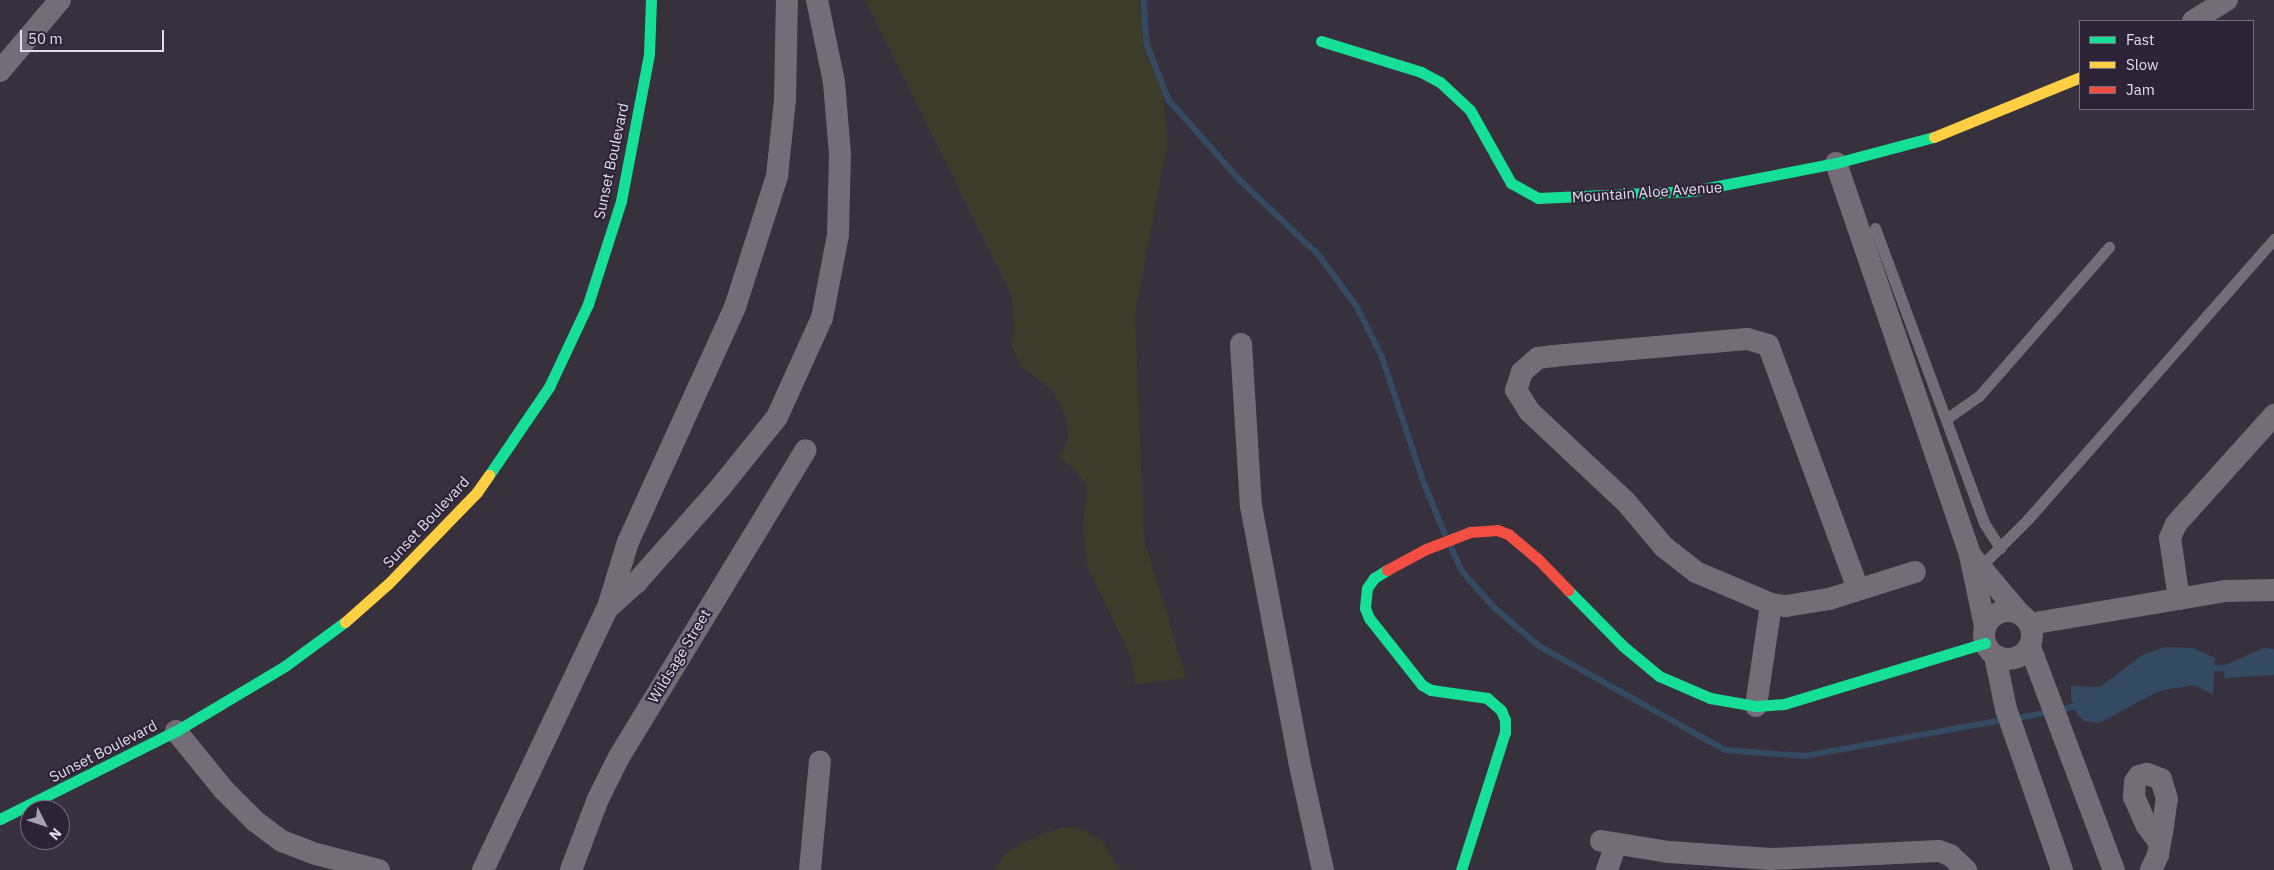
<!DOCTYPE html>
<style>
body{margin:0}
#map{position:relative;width:2274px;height:870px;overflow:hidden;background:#36313c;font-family:"IBM Plex Sans",sans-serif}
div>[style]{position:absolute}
.green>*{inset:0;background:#3c3c2b}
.water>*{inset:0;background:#344a63}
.stream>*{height:5.5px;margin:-2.75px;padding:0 2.75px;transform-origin:2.75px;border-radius:2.75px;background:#344a63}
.lane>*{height:11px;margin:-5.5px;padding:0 5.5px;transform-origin:5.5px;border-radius:5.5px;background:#726d76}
.street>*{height:22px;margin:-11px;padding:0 11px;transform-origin:11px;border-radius:11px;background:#726d76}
.street>.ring{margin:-11px;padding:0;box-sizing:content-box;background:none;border:22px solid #726d76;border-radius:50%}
.fast>*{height:11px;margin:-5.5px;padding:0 5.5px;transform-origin:5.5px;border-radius:5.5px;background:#16e098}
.slow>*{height:11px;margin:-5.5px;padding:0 5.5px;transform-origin:5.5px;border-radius:5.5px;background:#ffcf43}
.jam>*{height:11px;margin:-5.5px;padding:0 5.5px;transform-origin:5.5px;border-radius:5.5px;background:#f24e42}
span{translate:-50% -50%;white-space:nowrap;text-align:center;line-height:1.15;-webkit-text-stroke:4px #2c2336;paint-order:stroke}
.street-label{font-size:15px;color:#e3ddeb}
.legend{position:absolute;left:2079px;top:20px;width:175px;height:90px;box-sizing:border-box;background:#2c2336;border:1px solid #756d7e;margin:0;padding:6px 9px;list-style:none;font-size:15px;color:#e3ddeb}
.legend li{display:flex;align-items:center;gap:10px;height:25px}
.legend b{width:25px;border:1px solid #756d7e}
.north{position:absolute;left:20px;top:800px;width:50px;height:50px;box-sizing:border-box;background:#2c2336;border:1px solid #756d7e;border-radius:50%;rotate:131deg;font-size:14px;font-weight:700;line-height:20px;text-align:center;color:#e3ddeb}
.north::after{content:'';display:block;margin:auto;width:18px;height:22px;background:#a6a1ae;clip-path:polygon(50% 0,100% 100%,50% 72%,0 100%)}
.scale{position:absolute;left:20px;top:30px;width:144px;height:22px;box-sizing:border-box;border:2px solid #e3ddeb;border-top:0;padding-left:6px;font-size:15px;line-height:18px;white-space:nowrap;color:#e3ddeb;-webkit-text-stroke:4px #2c2336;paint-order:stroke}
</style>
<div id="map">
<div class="green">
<i style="clip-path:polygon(865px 0,1140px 0,1162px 82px,1167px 145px,1135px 313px,1144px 539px,1186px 678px,1135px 684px,1130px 655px,1087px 566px,1083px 527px,1087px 487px,1075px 470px,1058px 457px,1068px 442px,1067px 419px,1053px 391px,1021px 366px,1011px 344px,1014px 330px,1011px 293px)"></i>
<i style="clip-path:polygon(1063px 827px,1080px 828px,1102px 841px,1119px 870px,994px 870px,1005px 854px,1023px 842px)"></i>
</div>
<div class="water">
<i style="clip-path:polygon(2164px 647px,2192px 648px,2215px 658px,2213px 694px,2193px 685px,2159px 691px,2099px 723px,2084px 721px,2077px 714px,2071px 699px,2071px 686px,2100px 687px,2141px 656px)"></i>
<i style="clip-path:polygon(2264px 648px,2274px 649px,2274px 675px,2224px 678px,2225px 665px)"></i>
</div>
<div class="stream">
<i style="left:1144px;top:0;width:44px;rotate:86.1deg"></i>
<i style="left:1147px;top:44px;width:60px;rotate:68.6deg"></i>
<i style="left:1169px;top:100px;width:107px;rotate:48.4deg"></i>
<i style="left:1240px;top:180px;width:109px;rotate:43.5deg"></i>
<i style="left:1319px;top:255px;width:66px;rotate:53.7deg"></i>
<i style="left:1358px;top:308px;width:54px;rotate:63.4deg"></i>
<i style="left:1382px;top:356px;width:136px;rotate:71.6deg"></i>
<i style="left:1425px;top:485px;width:52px;rotate:67.4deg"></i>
<i style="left:1451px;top:546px;width:27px;rotate:66deg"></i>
<i style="left:1462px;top:571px;width:48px;rotate:48.4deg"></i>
<i style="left:1494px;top:607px;width:60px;rotate:40.9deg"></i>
<i style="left:1539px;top:646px;width:213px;rotate:29.2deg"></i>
<i style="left:1725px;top:750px;width:80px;rotate:4.3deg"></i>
<i style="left:1805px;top:756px;width:202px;rotate:-10.3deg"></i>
<i style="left:2208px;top:668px;width:23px;rotate:2deg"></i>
<i style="left:2060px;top:710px;width:21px;rotate:-14deg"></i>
<i style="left:2013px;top:719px;width:36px;rotate:-11deg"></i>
</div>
<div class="lane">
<i style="left:1875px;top:228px;width:314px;rotate:69.7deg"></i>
<i style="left:1984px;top:523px;width:30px;rotate:57deg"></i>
<i style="left:1946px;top:419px;width:40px;rotate:-34.9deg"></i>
<i style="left:1979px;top:396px;width:198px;rotate:-48.9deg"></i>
<i style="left:1978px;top:569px;width:71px;rotate:-45deg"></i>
<i style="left:2028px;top:519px;width:373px;rotate:-48.7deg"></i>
</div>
<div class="street">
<i style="left:2193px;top:21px;width:40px;rotate:-32deg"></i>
<i style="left:0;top:71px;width:93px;rotate:-49.8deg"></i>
<i style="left:1836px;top:163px;width:414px;rotate:71.1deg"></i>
<i style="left:1970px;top:555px;width:73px;rotate:78.1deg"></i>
<i style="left:1241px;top:344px;width:162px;rotate:86.5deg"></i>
<i style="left:1251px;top:506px;width:259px;rotate:79.3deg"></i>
<i style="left:1299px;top:761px;width:112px;rotate:77.6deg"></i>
<i style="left:1972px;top:557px;width:75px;rotate:49.9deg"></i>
<i style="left:1858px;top:589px;width:260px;rotate:-110.2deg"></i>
<i style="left:1768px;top:345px;width:22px;rotate:-164deg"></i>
<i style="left:1747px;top:339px;width:194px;rotate:175deg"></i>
<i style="left:1554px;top:356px;width:16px;rotate:173deg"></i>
<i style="left:1538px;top:358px;width:21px;rotate:139deg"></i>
<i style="left:1522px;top:372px;width:19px;rotate:108deg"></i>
<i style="left:1516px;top:390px;width:26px;rotate:58deg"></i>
<i style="left:1530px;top:412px;width:132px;rotate:43.2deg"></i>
<i style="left:1626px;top:502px;width:59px;rotate:49.8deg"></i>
<i style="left:1664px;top:547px;width:41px;rotate:38deg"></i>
<i style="left:1696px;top:572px;width:82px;rotate:23.1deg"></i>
<i style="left:1771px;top:604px;width:15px;rotate:8deg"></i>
<i style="left:1786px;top:606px;width:44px;rotate:-9.2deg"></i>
<i style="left:1829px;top:599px;width:90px;rotate:-17.4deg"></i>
<i style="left:2179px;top:599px;width:62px;rotate:-98.4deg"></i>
<i style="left:2170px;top:538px;width:15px;rotate:-67deg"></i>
<i style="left:2176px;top:524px;width:147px;rotate:-48deg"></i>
<i style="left:609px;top:607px;width:36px;rotate:-42deg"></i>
<i style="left:636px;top:583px;width:127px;rotate:-48.5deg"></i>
<i style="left:720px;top:488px;width:91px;rotate:-51.2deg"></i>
<i style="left:777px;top:417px;width:109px;rotate:-65.6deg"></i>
<i style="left:822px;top:318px;width:85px;rotate:-79.1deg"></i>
<i style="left:838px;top:235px;width:81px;rotate:-88.6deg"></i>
<i style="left:840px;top:154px;width:72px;rotate:-94.8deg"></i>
<i style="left:834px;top:82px;width:84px;rotate:-101.7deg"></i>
<i class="ring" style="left:1984px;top:611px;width:26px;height:26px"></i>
<i style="left:2030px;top:624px;width:199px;rotate:-9.6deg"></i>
<i style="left:2226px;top:591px;width:48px;rotate:-1.2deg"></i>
<i style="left:2030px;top:647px;width:238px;rotate:69.4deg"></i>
<i style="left:1995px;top:656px;width:54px;rotate:78.3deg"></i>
<i style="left:2006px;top:709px;width:170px;rotate:70.8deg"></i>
<i style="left:1756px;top:706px;width:103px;rotate:-81.6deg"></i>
<i style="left:176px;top:731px;width:76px;rotate:50.9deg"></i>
<i style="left:224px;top:790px;width:44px;rotate:45deg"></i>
<i style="left:255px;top:821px;width:34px;rotate:37deg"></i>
<i style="left:282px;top:841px;width:36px;rotate:21deg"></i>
<i style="left:316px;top:854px;width:65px;rotate:14.3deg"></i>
<i style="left:1601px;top:841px;width:69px;rotate:9.2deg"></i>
<i style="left:1669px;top:852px;width:102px;rotate:3.9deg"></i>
<i style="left:1771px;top:859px;width:168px;rotate:-2.7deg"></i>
<i style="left:1939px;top:851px;width:12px;rotate:20deg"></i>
<i style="left:1950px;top:855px;width:22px;rotate:43deg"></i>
<i style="left:483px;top:870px;width:291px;rotate:-64.6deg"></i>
<i style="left:608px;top:607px;width:68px;rotate:-72.9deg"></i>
<i style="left:628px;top:542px;width:258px;rotate:-65.5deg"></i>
<i style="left:735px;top:307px;width:138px;rotate:-72.2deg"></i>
<i style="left:777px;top:176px;width:76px;rotate:-84deg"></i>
<i style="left:785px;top:100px;width:100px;rotate:-88.9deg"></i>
<i style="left:571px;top:870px;width:76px;rotate:-69.2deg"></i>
<i style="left:598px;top:799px;width:47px;rotate:-63.4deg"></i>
<i style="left:619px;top:757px;width:359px;rotate:-58.7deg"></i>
<i style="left:810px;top:870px;width:109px;rotate:-84.8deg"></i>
<i style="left:1607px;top:870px;width:28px;rotate:-71deg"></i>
<i style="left:2151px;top:870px;width:17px;rotate:-65deg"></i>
<i style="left:2158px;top:855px;width:12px;rotate:-81deg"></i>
<i style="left:2160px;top:843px;width:10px;rotate:-79deg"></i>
<i style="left:2162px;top:833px;width:34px;rotate:-82deg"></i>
<i style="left:2167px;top:799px;width:21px;rotate:-107deg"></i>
<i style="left:2161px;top:779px;width:15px;rotate:-160deg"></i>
<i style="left:2147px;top:774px;width:8px;rotate:166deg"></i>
<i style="left:2139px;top:776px;width:7px;rotate:124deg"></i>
<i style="left:2135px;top:782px;width:15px;rotate:94deg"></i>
<i style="left:2134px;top:797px;width:32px;rotate:66deg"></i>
<i style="left:2147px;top:826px;width:21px;rotate:53deg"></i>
</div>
<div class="fast">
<i style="left:1321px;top:41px;width:105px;rotate:17.2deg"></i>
<i style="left:1421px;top:72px;width:21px;rotate:28deg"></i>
<i style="left:1440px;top:82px;width:41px;rotate:43deg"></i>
<i style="left:1470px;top:110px;width:84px;rotate:60.7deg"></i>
<i style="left:1511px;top:183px;width:31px;rotate:29deg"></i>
<i style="left:1538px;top:198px;width:154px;rotate:-2.6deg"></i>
<i style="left:1692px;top:191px;width:147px;rotate:-11deg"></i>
<i style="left:1836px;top:163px;width:101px;rotate:-14.9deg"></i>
<i style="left:489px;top:475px;width:107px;rotate:-55.7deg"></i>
<i style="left:549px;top:387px;width:92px;rotate:-64.8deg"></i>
<i style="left:588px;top:304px;width:108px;rotate:-72.2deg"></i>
<i style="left:621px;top:201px;width:150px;rotate:-79.2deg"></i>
<i style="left:649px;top:54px;width:54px;rotate:-87.9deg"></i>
<i style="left:1387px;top:570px;width:15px;rotate:148deg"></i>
<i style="left:1374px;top:578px;width:12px;rotate:125deg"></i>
<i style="left:1367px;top:588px;width:20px;rotate:96deg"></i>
<i style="left:1365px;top:608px;width:11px;rotate:68deg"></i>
<i style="left:1369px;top:618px;width:85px;rotate:51.7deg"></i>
<i style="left:1422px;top:685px;width:10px;rotate:29deg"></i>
<i style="left:1431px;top:690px;width:57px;rotate:8.1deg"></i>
<i style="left:1487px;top:698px;width:18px;rotate:41deg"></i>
<i style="left:1501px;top:710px;width:11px;rotate:68deg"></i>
<i style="left:1505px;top:720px;width:12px;rotate:90deg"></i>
<i style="left:1505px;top:732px;width:145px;rotate:107.7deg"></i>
<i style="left:1568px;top:590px;width:78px;rotate:45.5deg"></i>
<i style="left:1623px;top:646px;width:47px;rotate:39.8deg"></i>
<i style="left:1659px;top:676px;width:56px;rotate:23.3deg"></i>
<i style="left:1710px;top:698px;width:47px;rotate:9.9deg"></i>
<i style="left:1756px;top:706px;width:28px;rotate:-4deg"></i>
<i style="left:1784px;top:704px;width:210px;rotate:-16.9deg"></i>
<i style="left:0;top:819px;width:197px;rotate:-26.6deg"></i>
<i style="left:176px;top:731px;width:127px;rotate:-30.8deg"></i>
<i style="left:285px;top:666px;width:74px;rotate:-36.3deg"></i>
</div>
<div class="slow">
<i style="left:1934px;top:137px;width:158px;rotate:-22.3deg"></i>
<i style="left:345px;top:622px;width:57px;rotate:-41.5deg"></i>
<i style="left:388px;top:584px;width:128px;rotate:-45.9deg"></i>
<i style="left:477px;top:492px;width:21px;rotate:-55deg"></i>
</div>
<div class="jam">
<i style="left:1387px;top:570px;width:44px;rotate:-28.3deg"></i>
<i style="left:1426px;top:549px;width:47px;rotate:-21.1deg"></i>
<i style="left:1470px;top:532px;width:27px;rotate:-4deg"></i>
<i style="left:1497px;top:530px;width:12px;rotate:20deg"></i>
<i style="left:1508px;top:534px;width:38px;rotate:40deg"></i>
<i style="left:1537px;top:558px;width:45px;rotate:45.9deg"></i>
</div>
<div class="street-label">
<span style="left:611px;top:161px;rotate:-78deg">Sunset Boulevard</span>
<span style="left:1647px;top:192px;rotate:-4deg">Mountain Aloe Avenue</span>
<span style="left:426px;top:522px;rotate:-47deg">Sunset Boulevard</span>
<span style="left:679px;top:656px;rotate:-59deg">Wildsage Street</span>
<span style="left:103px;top:751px;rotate:-27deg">Sunset Boulevard</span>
</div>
<ul class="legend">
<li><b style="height:6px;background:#16e098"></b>Fast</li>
<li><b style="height:6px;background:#ffcf43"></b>Slow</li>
<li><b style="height:6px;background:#f24e42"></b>Jam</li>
</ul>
<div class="north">N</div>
<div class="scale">50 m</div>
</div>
